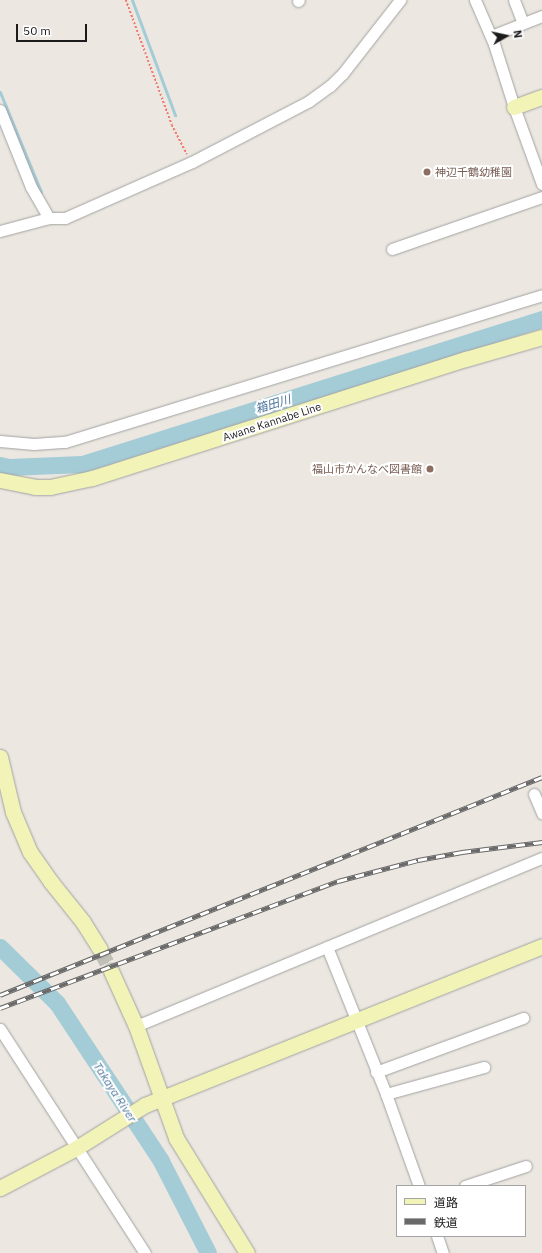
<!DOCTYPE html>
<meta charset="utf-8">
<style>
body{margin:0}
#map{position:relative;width:542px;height:1253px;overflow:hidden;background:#ece8e1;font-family:"IBM Plex Sans","Noto Sans JP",sans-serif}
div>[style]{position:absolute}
.stream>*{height:3px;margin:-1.5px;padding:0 1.5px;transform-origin:1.5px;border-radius:1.5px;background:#a4ccd7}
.river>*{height:17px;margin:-8.5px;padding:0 8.5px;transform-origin:8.5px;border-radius:8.5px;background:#a4ccd7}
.secondary-tunnel>*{height:15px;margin-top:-7.5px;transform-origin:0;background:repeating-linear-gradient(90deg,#c2bfb9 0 15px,transparent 0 23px)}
.path>*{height:1.5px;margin-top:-0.75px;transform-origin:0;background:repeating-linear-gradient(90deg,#ef7a6f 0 2px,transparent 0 4px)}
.roads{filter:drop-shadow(0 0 1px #a2a2a2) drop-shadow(0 0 1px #a2a2a2)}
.street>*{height:11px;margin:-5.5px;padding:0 5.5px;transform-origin:5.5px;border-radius:5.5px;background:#fff}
.secondary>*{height:15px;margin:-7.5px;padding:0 7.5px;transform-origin:7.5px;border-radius:7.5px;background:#f2f4b7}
.rail>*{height:4.5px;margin-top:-2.25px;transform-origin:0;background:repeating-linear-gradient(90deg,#fff 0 9px,#696969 0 18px);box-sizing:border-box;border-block:1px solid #696969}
.dots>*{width:11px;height:11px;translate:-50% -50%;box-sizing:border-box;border:2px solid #fff;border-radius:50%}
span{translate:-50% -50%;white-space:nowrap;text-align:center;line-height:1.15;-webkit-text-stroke:4px #fff;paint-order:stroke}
.education-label{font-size:11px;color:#785e54}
.left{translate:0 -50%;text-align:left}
.right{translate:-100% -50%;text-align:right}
.street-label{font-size:11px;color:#1b1b1b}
.water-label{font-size:12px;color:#4c769c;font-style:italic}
.legend{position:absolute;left:396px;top:1185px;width:130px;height:52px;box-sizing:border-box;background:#fff;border:1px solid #a4a4a4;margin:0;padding:5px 7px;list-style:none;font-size:12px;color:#1b1b1b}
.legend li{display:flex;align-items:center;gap:8px;height:20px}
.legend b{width:20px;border:1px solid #a4a4a4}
.north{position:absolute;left:486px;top:16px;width:40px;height:40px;-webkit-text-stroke:3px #fff;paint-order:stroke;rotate:81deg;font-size:11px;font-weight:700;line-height:16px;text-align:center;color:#1b1b1b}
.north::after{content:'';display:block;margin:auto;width:14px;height:18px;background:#1b1b1b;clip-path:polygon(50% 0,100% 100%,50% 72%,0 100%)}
.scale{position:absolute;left:16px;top:24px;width:71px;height:18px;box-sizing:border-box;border:2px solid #1b1b1b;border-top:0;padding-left:5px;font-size:12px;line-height:14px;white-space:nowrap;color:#1b1b1b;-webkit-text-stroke:3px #fff;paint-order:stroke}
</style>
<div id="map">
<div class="stream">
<i style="left:132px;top:0;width:123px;rotate:69.5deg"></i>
<i style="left:0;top:92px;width:108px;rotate:67.7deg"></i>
</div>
<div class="river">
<i style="left:0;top:465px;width:9px;rotate:13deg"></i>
<i style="left:9px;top:467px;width:73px;rotate:-2.4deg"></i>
<i style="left:82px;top:464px;width:482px;rotate:-17.5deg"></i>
<i style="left:0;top:947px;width:80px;rotate:44.5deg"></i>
<i style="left:57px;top:1003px;width:189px;rotate:56.6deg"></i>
<i style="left:161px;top:1161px;width:103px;rotate:62.9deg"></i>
</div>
<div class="secondary-tunnel">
<i style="left:100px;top:949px;width:25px;rotate:63deg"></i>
</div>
<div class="path">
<i style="left:126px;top:0;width:133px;rotate:69.8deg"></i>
<i style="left:172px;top:125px;width:33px;rotate:63deg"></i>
</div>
<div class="roads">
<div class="street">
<i style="left:475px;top:0;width:48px;rotate:66.6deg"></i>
<i style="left:494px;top:44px;width:66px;rotate:72.4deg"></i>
<i style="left:514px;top:107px;width:82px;rotate:70deg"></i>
<i style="left:514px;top:0;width:25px;rotate:69deg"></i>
<i style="left:298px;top:1px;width:1px;rotate:-45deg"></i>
<i style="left:491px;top:36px;width:55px;rotate:-21.4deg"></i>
<i style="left:0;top:110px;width:83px;rotate:68.1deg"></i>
<i style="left:31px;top:187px;width:36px;rotate:60deg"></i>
<i style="left:0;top:231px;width:51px;rotate:-14.9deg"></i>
<i style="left:49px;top:218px;width:16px"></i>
<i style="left:65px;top:218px;width:139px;rotate:-23.8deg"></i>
<i style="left:192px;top:162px;width:132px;rotate:-27.5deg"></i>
<i style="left:309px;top:101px;width:26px;rotate:-36deg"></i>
<i style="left:330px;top:86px;width:18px;rotate:-45deg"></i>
<i style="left:343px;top:73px;width:93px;rotate:-52deg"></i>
<i style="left:392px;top:249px;width:159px;rotate:-19.1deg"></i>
<i style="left:0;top:441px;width:34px;rotate:5deg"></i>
<i style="left:34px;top:444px;width:31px;rotate:-4deg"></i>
<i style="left:65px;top:442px;width:499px;rotate:-17.1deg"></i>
<i style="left:534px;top:794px;width:21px;rotate:67deg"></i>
<i style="left:327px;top:947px;width:158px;rotate:68.1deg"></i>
<i style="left:386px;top:1094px;width:98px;rotate:70.3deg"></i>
<i style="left:136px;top:1026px;width:439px;rotate:-22.5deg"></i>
<i style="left:0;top:1029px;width:267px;rotate:57.1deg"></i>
<i style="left:376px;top:1072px;width:157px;rotate:-20.2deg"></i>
<i style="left:386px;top:1094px;width:102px;rotate:-15.4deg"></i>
<i style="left:465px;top:1186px;width:64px;rotate:-18.2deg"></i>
<i style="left:437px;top:1236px;width:18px;rotate:71deg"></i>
</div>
<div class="secondary">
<i style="left:514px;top:107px;width:30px;rotate:-20deg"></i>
<i style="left:0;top:480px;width:36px;rotate:11deg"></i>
<i style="left:35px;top:487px;width:15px"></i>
<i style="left:50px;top:487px;width:43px;rotate:-12.1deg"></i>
<i style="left:92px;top:478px;width:392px;rotate:-17.7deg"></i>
<i style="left:466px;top:359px;width:79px;rotate:-16.1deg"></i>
<i style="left:0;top:757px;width:57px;rotate:76.7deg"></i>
<i style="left:13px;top:812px;width:43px;rotate:67deg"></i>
<i style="left:30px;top:852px;width:37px;rotate:55deg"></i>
<i style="left:51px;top:882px;width:51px;rotate:51.3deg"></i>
<i style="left:83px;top:922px;width:32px;rotate:58deg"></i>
<i style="left:111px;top:971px;width:60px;rotate:65.6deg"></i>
<i style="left:136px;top:1026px;width:119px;rotate:70.3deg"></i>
<i style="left:176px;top:1138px;width:135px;rotate:58.3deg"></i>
<i style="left:0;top:1188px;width:88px;rotate:-27.7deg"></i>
<i style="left:78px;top:1147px;width:79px;rotate:-32.1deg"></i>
<i style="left:145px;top:1105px;width:428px;rotate:-21.8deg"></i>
</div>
</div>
<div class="rail">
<i style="left:0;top:995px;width:584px;rotate:-21.91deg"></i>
<i style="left:0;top:1008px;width:361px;rotate:-20.6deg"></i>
<i style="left:338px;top:881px;width:83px;rotate:-14.7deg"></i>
<i style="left:418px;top:860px;width:45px;rotate:-10.3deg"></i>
<i style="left:462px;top:852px;width:81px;rotate:-7.1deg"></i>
</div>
<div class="dots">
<i style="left:427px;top:172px;background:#8d6e63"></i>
<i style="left:430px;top:469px;background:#8d6e63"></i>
</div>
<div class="education-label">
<span class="left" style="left:435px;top:172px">神辺千鶴幼稚園</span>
<span class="right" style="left:422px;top:469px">福山市かんなべ図書館</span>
</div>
<div class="street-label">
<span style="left:272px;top:422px;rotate:-18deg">Awane Kannabe Line</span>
</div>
<div class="water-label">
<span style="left:273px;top:404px;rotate:-17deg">箱田川</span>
<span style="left:115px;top:1092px;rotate:57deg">Takaya River</span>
</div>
<ul class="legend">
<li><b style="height:5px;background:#f2f4b7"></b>道路</li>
<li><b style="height:5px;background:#696969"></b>鉄道</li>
</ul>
<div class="north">N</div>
<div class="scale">50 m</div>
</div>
